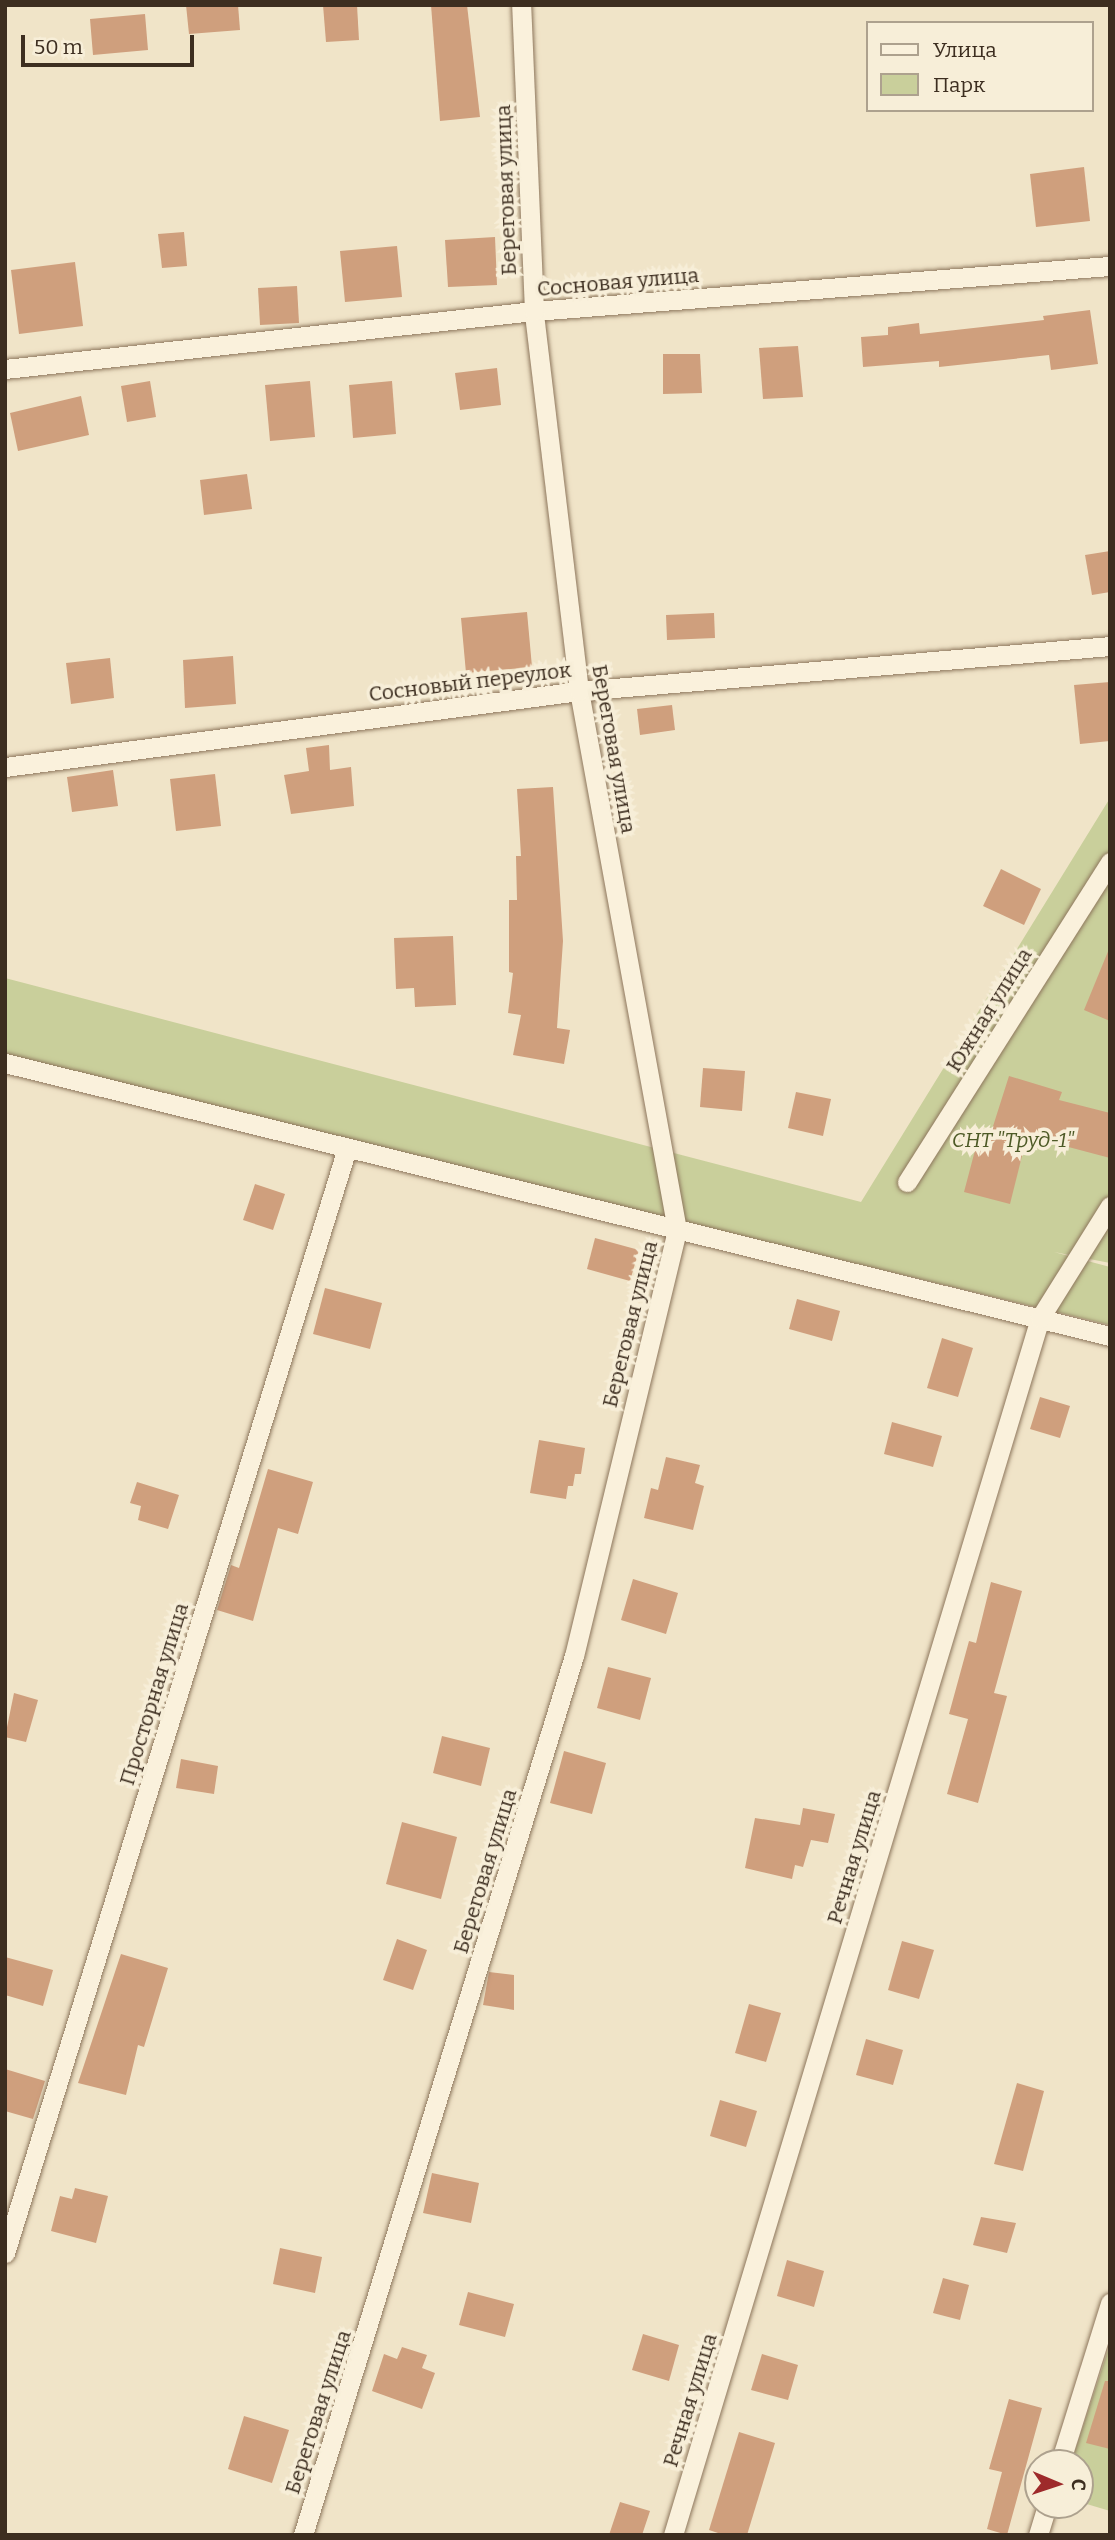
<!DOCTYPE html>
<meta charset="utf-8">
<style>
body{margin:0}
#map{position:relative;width:1115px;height:2540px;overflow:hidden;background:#f0e4c8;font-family:Bitter,serif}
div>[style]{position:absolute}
.green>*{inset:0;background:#c9cf9b}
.building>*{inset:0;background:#cf9f7d}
.roads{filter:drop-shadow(0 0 2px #8d765c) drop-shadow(0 0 2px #8d765c)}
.minor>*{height:19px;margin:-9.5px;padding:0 9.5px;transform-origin:9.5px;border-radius:9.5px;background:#faf1dc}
span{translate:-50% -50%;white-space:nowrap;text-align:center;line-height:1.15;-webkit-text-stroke:7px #f7eed8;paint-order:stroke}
.street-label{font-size:21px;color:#3d2e20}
.park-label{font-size:21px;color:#4d5a26;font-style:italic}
.frame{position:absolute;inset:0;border:7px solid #3d2e20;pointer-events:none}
.legend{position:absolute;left:866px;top:21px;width:228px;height:91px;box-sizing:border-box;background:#f7eed8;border:2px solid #ada18e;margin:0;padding:9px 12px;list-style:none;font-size:21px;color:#3d2e20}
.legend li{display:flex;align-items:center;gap:14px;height:35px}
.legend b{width:35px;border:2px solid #ada18e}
.north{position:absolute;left:1024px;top:2449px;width:70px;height:70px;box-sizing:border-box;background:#f7eed8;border:2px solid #ada18e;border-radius:50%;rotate:92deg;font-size:19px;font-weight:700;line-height:28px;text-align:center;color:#3d2e20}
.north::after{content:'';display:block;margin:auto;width:24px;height:32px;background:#9e2a2b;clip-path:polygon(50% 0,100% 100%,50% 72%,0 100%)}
.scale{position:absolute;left:21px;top:35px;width:173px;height:32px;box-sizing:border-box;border:4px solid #3d2e20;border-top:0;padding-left:9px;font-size:21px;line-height:24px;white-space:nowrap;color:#3d2e20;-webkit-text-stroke:5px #f7eed8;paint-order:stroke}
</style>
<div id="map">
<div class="green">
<i style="clip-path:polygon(1110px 798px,1110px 1263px,1054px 1252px,1110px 1267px,1110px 1325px,5px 1058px,5px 978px,861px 1202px)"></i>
<i style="clip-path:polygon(1110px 2344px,1110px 2511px,1080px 2502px,1080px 2463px,1071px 2463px)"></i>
</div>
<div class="building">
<i style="clip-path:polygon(186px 5px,238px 5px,240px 30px,189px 34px)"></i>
<i style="clip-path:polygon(323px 5px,357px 5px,359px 40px,326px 42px)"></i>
<i style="clip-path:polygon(431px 5px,467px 5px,480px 117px,440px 121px)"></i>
<i style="clip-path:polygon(145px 14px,148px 50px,93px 55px,90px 19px)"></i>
<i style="clip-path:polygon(1084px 167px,1090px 221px,1036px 227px,1030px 174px)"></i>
<i style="clip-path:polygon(184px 232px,187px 266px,162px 268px,158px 234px)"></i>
<i style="clip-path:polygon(495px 237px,497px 285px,448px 287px,445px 240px)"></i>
<i style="clip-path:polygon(397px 246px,402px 297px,345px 302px,340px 251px)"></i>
<i style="clip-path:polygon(75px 262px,83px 326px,19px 334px,11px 270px)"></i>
<i style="clip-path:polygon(297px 286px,299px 323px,260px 325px,258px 288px)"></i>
<i style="clip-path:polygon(1090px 310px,1098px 364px,1051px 370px,1049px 355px,939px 367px,939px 361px,863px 367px,861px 337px,888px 335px,888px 327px,919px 323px,920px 334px,1044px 320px,1043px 316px)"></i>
<i style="clip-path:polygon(798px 346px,803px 397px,763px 399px,759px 348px)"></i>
<i style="clip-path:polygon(663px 354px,700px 354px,702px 393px,663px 394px)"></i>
<i style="clip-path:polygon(497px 368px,501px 405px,460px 410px,455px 373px)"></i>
<i style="clip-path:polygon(150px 381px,156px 417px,127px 422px,121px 386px)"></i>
<i style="clip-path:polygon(310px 381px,315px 437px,270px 441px,265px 385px)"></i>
<i style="clip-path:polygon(392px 381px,396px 434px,353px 438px,349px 385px)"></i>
<i style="clip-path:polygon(81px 396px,89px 435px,18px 451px,10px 413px)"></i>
<i style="clip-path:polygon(247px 474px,252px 509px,204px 515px,200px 480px)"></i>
<i style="clip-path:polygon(1110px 551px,1110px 592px,1092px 595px,1085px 555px)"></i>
<i style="clip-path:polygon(527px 612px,532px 667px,466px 673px,461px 618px)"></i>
<i style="clip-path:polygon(714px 613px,715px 638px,667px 640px,666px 615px)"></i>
<i style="clip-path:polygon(233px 656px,236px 704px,185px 708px,183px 660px)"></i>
<i style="clip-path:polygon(110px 658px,114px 698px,71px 704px,66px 663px)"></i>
<i style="clip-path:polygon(1110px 682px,1110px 741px,1080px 744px,1074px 685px)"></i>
<i style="clip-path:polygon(672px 705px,675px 730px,640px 735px,637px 709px)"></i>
<i style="clip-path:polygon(329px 745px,330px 770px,351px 767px,354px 806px,291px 814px,284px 775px,309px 771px,306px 748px)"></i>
<i style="clip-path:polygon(113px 770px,118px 806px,72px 812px,67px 777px)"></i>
<i style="clip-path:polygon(215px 774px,221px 826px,176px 831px,170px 779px)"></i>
<i style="clip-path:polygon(553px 787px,563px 941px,557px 1028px,570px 1030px,564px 1064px,513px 1055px,521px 1015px,508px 1013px,513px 973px,509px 972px,509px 900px,517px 900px,516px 856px,521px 856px,517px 789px)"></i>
<i style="clip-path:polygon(1001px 869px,1041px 889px,1024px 925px,983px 906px)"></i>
<i style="clip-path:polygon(453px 936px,456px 1005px,415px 1007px,414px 988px,396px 989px,394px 938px)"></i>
<i style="clip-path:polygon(1109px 949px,1110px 949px,1110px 1021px,1084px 1010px)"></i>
<i style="clip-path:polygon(703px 1068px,745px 1071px,742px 1111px,700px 1107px)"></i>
<i style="clip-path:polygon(1009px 1076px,1062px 1092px,1059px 1100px,1110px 1113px,1110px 1158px,1027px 1136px,1010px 1204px,964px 1192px,978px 1139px,988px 1142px)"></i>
<i style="clip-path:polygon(796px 1092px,831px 1099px,823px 1136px,788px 1128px)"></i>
<i style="clip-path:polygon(255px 1184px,285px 1194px,273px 1230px,243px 1220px)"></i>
<i style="clip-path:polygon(595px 1238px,639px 1250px,630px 1281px,587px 1269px)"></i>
<i style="clip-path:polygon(325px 1288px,382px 1303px,370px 1349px,313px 1334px)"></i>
<i style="clip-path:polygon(797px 1299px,840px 1311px,832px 1341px,789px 1329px)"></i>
<i style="clip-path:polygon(942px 1338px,973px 1348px,958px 1397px,927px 1388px)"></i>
<i style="clip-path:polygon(1040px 1397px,1070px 1406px,1060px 1438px,1030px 1429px)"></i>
<i style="clip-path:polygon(892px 1422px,942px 1436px,933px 1467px,884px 1454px)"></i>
<i style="clip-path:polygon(539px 1440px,585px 1448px,581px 1474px,575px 1474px,573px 1486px,568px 1486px,566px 1499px,530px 1493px)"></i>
<i style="clip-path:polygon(666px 1457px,700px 1465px,695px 1483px,704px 1486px,693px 1530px,644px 1518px,651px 1488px,658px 1490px)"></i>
<i style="clip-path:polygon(268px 1469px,313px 1482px,298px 1534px,278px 1528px,253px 1621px,217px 1610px,231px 1565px,239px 1568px)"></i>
<i style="clip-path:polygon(137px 1482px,179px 1495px,168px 1529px,138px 1520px,141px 1506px,130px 1503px)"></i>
<i style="clip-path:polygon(633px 1579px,678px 1593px,666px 1634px,621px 1620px)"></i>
<i style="clip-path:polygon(991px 1582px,1022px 1591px,994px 1693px,1007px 1696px,978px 1803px,947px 1794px,968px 1719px,949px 1714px,969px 1641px,976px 1643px)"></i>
<i style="clip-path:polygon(608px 1667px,651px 1678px,640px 1720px,597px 1708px)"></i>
<i style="clip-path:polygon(14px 1693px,38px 1700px,26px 1742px,5px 1737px)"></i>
<i style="clip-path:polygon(442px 1736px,490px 1748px,481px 1786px,433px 1773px)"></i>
<i style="clip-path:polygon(564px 1751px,606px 1763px,592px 1814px,550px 1803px)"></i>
<i style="clip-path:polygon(181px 1759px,218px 1766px,214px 1794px,176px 1788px)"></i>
<i style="clip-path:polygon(803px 1808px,835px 1814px,828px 1843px,811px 1840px,803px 1867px,795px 1865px,792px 1879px,745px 1868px,755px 1818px,800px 1825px)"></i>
<i style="clip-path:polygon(402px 1822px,457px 1837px,441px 1899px,386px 1884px)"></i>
<i style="clip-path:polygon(397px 1939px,427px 1950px,413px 1990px,383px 1980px)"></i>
<i style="clip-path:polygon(902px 1941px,934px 1950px,919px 1999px,888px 1990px)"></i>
<i style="clip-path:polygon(121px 1954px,168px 1968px,144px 2047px,138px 2045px,126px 2095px,78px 2083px)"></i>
<i style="clip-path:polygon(5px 1957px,53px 1970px,43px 2006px,5px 1995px)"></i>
<i style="clip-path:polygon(489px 1972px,514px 1975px,514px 2010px,483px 2005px)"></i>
<i style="clip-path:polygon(749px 2004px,781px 2013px,766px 2062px,735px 2053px)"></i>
<i style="clip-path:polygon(866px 2039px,903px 2050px,893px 2085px,856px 2075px)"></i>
<i style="clip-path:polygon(5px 2069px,45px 2081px,33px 2119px,5px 2111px)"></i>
<i style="clip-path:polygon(1017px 2083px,1044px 2091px,1023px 2171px,994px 2164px)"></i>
<i style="clip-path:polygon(720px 2100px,757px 2111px,746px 2147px,710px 2136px)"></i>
<i style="clip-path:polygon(432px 2173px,479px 2183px,471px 2223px,423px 2213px)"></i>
<i style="clip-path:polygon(75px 2188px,108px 2196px,96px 2243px,51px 2231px,60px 2196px,72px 2199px)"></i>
<i style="clip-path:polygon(981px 2217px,1016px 2223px,1007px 2253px,973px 2245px)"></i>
<i style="clip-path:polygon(280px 2248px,322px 2257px,315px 2293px,273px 2284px)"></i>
<i style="clip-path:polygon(787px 2260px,824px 2271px,814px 2307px,777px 2296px)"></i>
<i style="clip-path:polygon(943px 2278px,969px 2285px,960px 2320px,933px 2313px)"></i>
<i style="clip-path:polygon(468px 2292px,514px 2304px,505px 2337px,459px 2325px)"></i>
<i style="clip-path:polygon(643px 2334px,679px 2345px,669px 2381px,632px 2370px)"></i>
<i style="clip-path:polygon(402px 2347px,427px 2355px,422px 2368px,435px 2373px,422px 2409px,372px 2391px,384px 2354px,397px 2359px)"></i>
<i style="clip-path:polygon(762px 2354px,798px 2365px,788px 2400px,751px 2390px)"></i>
<i style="clip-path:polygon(1105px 2381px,1110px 2381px,1110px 2449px,1086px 2443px)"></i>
<i style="clip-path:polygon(1009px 2399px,1042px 2408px,1007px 2535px,987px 2529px,1002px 2472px,989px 2469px)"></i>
<i style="clip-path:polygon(244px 2416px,289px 2430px,272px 2483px,228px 2469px)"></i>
<i style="clip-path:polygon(739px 2432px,775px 2443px,747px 2535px,724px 2535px,709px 2530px)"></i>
<i style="clip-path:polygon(620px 2502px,650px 2511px,642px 2535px,609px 2535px)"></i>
</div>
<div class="roads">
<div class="minor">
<i style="left:5px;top:369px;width:532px;rotate:-6.26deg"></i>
<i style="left:534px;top:311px;width:578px;rotate:-4.47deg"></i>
<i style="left:5px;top:767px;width:579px;rotate:-7.54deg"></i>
<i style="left:579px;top:691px;width:533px;rotate:-4.84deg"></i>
<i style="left:5px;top:1063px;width:1138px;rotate:13.88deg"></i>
<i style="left:907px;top:1182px;width:379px;rotate:-57.6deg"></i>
<i style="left:5px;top:2253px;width:1157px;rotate:-72.8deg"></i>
<i style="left:1060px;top:2463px;width:168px;rotate:-72.6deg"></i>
<i style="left:303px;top:2535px;width:920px;rotate:-72.87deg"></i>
<i style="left:574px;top:1656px;width:438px;rotate:-76.4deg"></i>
<i style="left:677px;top:1230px;width:548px;rotate:-100.3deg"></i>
<i style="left:579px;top:691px;width:383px;rotate:-96.8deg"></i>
<i style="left:534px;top:311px;width:306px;rotate:-92.4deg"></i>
<i style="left:673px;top:2535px;width:1271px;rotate:-73.22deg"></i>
<i style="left:1040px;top:1318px;width:132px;rotate:-58deg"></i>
<i style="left:1038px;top:2535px;width:31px;rotate:-73deg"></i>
</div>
</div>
<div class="street-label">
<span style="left:506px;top:190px;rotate:-92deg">Береговая улица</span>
<span style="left:618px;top:282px;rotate:-5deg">Сосновая улица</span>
<span style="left:470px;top:682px;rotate:-7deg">Сосновый переулок</span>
<span style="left:614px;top:749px;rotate:80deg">Береговая улица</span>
<span style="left:989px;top:1010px;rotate:-58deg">Южная улица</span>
<span style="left:630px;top:1324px;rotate:-76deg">Береговая улица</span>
<span style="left:154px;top:1694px;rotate:-73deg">Просторная улица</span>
<span style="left:854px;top:1857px;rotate:-73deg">Речная улица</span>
<span style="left:485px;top:1871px;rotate:-73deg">Береговая улица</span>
<span style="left:690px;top:2400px;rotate:-73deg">Речная улица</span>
<span style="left:318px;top:2412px;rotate:-72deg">Береговая улица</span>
</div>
<div class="park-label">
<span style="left:1013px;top:1140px">СНТ "Труд-1"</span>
</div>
<div class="frame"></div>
<ul class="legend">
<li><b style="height:9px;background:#faf1dc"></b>Улица</li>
<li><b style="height:19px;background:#c9cf9b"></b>Парк</li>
</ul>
<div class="north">С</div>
<div class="scale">50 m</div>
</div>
